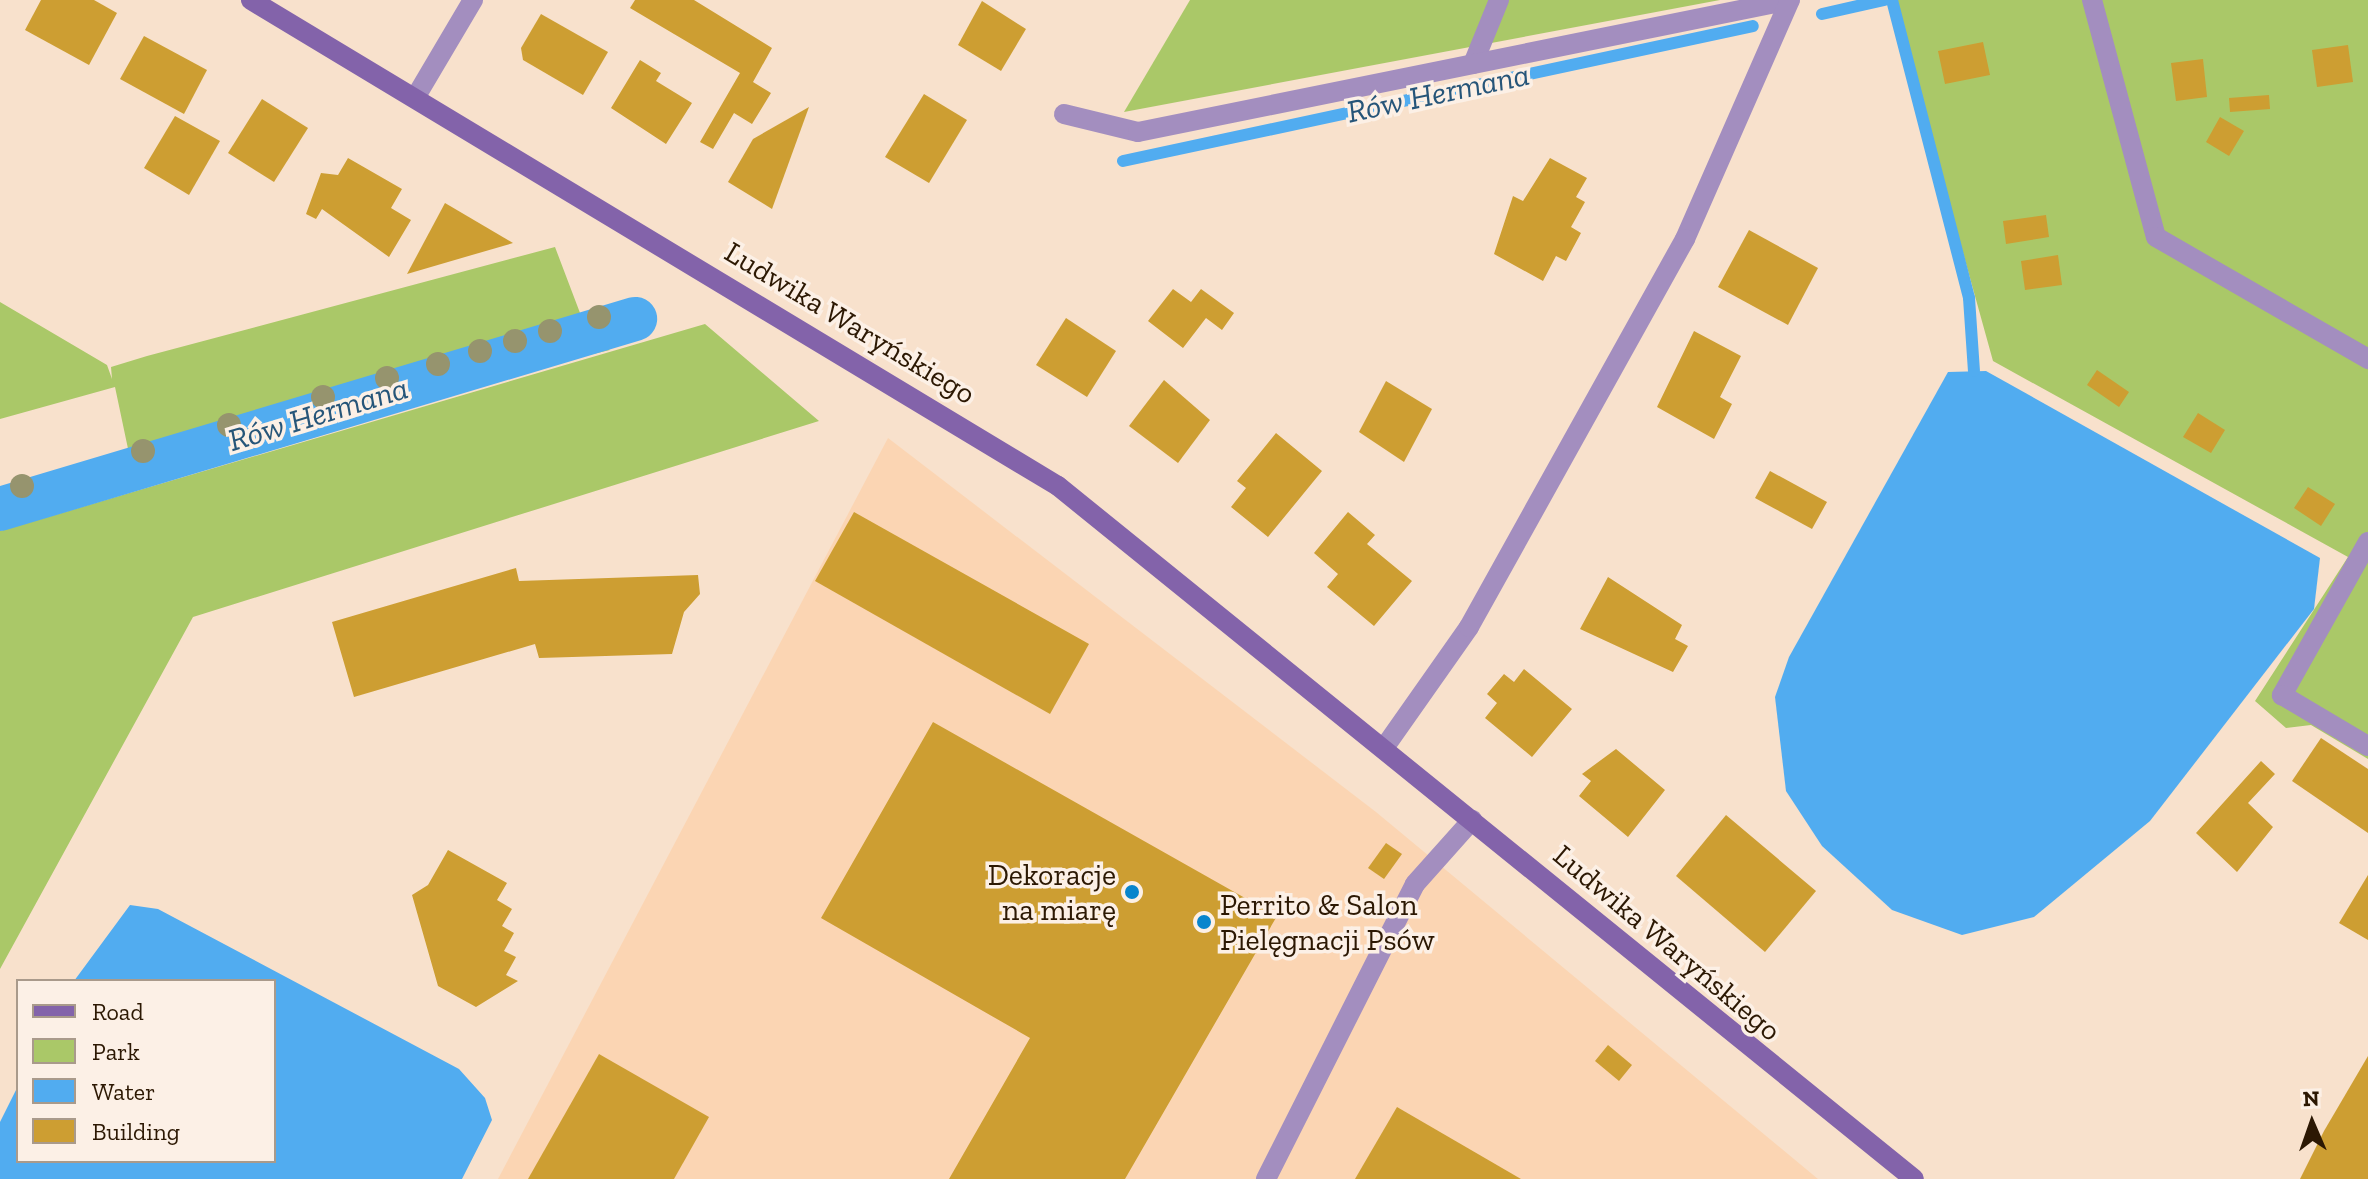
<!DOCTYPE html>
<meta charset="utf-8">
<style>
body{margin:0}
#map{position:relative;width:2368px;height:1179px;overflow:hidden;background:#f8e1cc;font-family:"Zilla Slab",serif}
div>[style]{position:absolute}
.built>*{inset:0;background:#fbd5b3}
.green>*{inset:0;background:#aac868}
.water>*{inset:0;background:#51acf0}
.stream>*{height:12px;margin:-6px;padding:0 6px;transform-origin:6px;border-radius:6px;background:#51acf0}
.canal>*{height:44px;margin:-22px;padding:0 22px;transform-origin:22px;border-radius:22px;background:#51acf0}
.building>*{inset:0;background:#cd9e32}
.lane>*{height:20px;margin:-10px;padding:0 10px;transform-origin:10px;border-radius:10px;background:#a38ebf}
.street>*{height:20px;margin:-10px;padding:0 10px;transform-origin:10px;border-radius:10px;background:#a38ebf}
.secondary>*{height:20px;margin:-10px;padding:0 10px;transform-origin:10px;border-radius:10px;background:#8363aa}
.trees>*{width:24px;height:24px;margin:-12px;border-radius:50%;background:#96946e}
.dots>*{width:22px;height:22px;translate:-50% -50%;box-sizing:border-box;border:4px solid #fcf0e6;border-radius:50%}
span{translate:-50% -50%;white-space:nowrap;text-align:center;line-height:1.15;-webkit-text-stroke:7px #fcf0e6;paint-order:stroke}
.street-label{font-size:30px;color:#2c1803}
.poi-label{font-size:30px;color:#2c1803}
.right{translate:-100% -50%;text-align:right}
.left{translate:0 -50%;text-align:left}
.water-label{font-size:32px;color:#265579;font-style:italic}
.legend{position:absolute;left:16px;top:979px;width:260px;height:184px;box-sizing:border-box;background:#fcf0e6;border:2px solid #a99a8b;margin:0;padding:10px 14px;list-style:none;font-size:24px;color:#2c1803}
.legend li{display:flex;align-items:center;gap:16px;height:40px}
.legend b{width:40px;border:2px solid #a99a8b}
.north{position:absolute;left:2272px;top:1083px;width:80px;height:80px;-webkit-text-stroke:6px #fcf0e6;paint-order:stroke;rotate:358deg;font-size:22px;font-weight:700;line-height:32px;text-align:center;color:#2c1803}
.north::after{content:'';display:block;margin:auto;width:28px;height:36px;background:#2c1803;clip-path:polygon(50% 0,100% 100%,50% 72%,0 100%)}
</style>
<div id="map">
<div class="built">
<i style="clip-path:polygon(888px 438px,1376px 812px,1818px 1179px,498px 1179px)"></i>
</div>
<div class="green">
<i style="clip-path:polygon(1190px 0,1720px 0,1124px 112px)"></i>
<i style="clip-path:polygon(1893px 0,2368px 0,2368px 759px,2311px 725px,2286px 728px,2255px 701px,2348px 557px,1993px 361px)"></i>
<i style="clip-path:polygon(555px 247px,588px 334px,610px 350px,131px 463px,115px 387px,0 419px,0 302px,107px 365px,112px 379px,111px 367px,147px 356px)"></i>
<i style="clip-path:polygon(705px 324px,819px 421px,193px 617px,0 969px,0 531px)"></i>
</div>
<div class="water">
<i style="clip-path:polygon(1986px 371px,2320px 558px,2314px 609px,2150px 821px,2034px 917px,1962px 935px,1892px 910px,1822px 846px,1786px 791px,1775px 697px,1789px 657px,1948px 372px)"></i>
<i style="clip-path:polygon(130px 905px,158px 909px,459px 1069px,485px 1098px,492px 1120px,462px 1179px,0 1179px,0 1122px,18px 1086px,18px 1161px,274px 1161px,274px 981px,74px 981px)"></i>
</div>
<div class="stream">
<i style="left:1892px;top:0;width:308px;rotate:75.5deg"></i>
<i style="left:1969px;top:298px;width:73px;rotate:86.1deg"></i>
<i style="left:1822px;top:14px;width:64px;rotate:-12.7deg"></i>
<i style="left:1123px;top:161px;width:644px;rotate:-12.09deg"></i>
</div>
<div class="canal">
<i style="left:0;top:509px;width:663px;rotate:-16.66deg"></i>
</div>
<div class="building">
<i style="clip-path:polygon(41px 0,94px 0,117px 13px,89px 65px,25px 30px)"></i>
<i style="clip-path:polygon(635px 0,694px 0,772px 48px,753px 82px,771px 93px,752px 124px,734px 113px,713px 149px,700px 142px,740px 73px,630px 8px)"></i>
<i style="clip-path:polygon(982px 1px,1026px 29px,1001px 71px,958px 45px)"></i>
<i style="clip-path:polygon(541px 14px,608px 52px,583px 95px,523px 60px,521px 48px)"></i>
<i style="clip-path:polygon(144px 36px,207px 70px,184px 114px,120px 79px)"></i>
<i style="clip-path:polygon(1983px 42px,1990px 75px,1945px 84px,1938px 51px)"></i>
<i style="clip-path:polygon(2348px 45px,2353px 82px,2317px 87px,2312px 50px)"></i>
<i style="clip-path:polygon(2203px 59px,2207px 97px,2176px 101px,2171px 63px)"></i>
<i style="clip-path:polygon(640px 60px,661px 73px,656px 81px,692px 103px,666px 144px,611px 108px)"></i>
<i style="clip-path:polygon(924px 94px,967px 120px,929px 183px,885px 157px)"></i>
<i style="clip-path:polygon(2269px 95px,2270px 109px,2230px 112px,2229px 98px)"></i>
<i style="clip-path:polygon(262px 99px,308px 128px,274px 182px,228px 153px)"></i>
<i style="clip-path:polygon(809px 107px,772px 209px,728px 182px,753px 139px)"></i>
<i style="clip-path:polygon(175px 116px,220px 141px,189px 195px,144px 168px)"></i>
<i style="clip-path:polygon(2220px 117px,2244px 131px,2229px 156px,2206px 142px)"></i>
<i style="clip-path:polygon(348px 158px,402px 189px,391px 208px,411px 220px,389px 257px,322px 209px,316px 219px,306px 214px,321px 173px,338px 175px)"></i>
<i style="clip-path:polygon(1550px 158px,1587px 178px,1576px 197px,1585px 202px,1571px 227px,1581px 233px,1566px 261px,1556px 256px,1543px 281px,1494px 254px,1513px 196px,1523px 201px)"></i>
<i style="clip-path:polygon(445px 203px,513px 243px,407px 274px)"></i>
<i style="clip-path:polygon(2046px 215px,2049px 237px,2006px 244px,2003px 221px)"></i>
<i style="clip-path:polygon(1749px 230px,1818px 268px,1788px 325px,1718px 287px)"></i>
<i style="clip-path:polygon(2058px 255px,2062px 285px,2025px 290px,2021px 261px)"></i>
<i style="clip-path:polygon(1173px 289px,1191px 302px,1201px 289px,1234px 313px,1222px 330px,1206px 318px,1183px 348px,1148px 321px)"></i>
<i style="clip-path:polygon(1066px 318px,1116px 351px,1087px 397px,1036px 365px)"></i>
<i style="clip-path:polygon(1694px 331px,1741px 356px,1720px 397px,1732px 404px,1714px 439px,1657px 407px)"></i>
<i style="clip-path:polygon(2097px 370px,2129px 392px,2119px 407px,2087px 385px)"></i>
<i style="clip-path:polygon(1164px 380px,1210px 420px,1178px 463px,1129px 426px)"></i>
<i style="clip-path:polygon(1386px 381px,1432px 409px,1404px 462px,1359px 432px)"></i>
<i style="clip-path:polygon(2198px 413px,2225px 430px,2211px 453px,2183px 437px)"></i>
<i style="clip-path:polygon(1276px 433px,1322px 471px,1268px 537px,1231px 507px,1246px 488px,1237px 481px)"></i>
<i style="clip-path:polygon(1770px 471px,1827px 502px,1812px 529px,1755px 498px)"></i>
<i style="clip-path:polygon(2308px 487px,2335px 504px,2321px 526px,2294px 508px)"></i>
<i style="clip-path:polygon(854px 512px,1089px 644px,1050px 714px,815px 581px)"></i>
<i style="clip-path:polygon(1348px 512px,1375px 535px,1367px 544px,1412px 581px,1374px 626px,1327px 587px,1338px 574px,1314px 553px)"></i>
<i style="clip-path:polygon(516px 568px,519px 581px,698px 575px,700px 594px,684px 612px,672px 654px,539px 658px,535px 644px,354px 697px,332px 622px)"></i>
<i style="clip-path:polygon(1608px 577px,1682px 625px,1675px 639px,1688px 646px,1673px 672px,1580px 629px)"></i>
<i style="clip-path:polygon(1524px 669px,1572px 709px,1532px 757px,1485px 718px,1497px 703px,1487px 694px,1504px 674px,1514px 682px)"></i>
<i style="clip-path:polygon(933px 722px,1277px 916px,1125px 1179px,949px 1179px,1030px 1038px,821px 918px)"></i>
<i style="clip-path:polygon(2321px 738px,2368px 769px,2368px 833px,2292px 781px)"></i>
<i style="clip-path:polygon(1616px 749px,1665px 790px,1628px 837px,1579px 796px,1591px 781px,1582px 774px)"></i>
<i style="clip-path:polygon(2261px 761px,2275px 774px,2248px 803px,2273px 827px,2237px 872px,2196px 833px)"></i>
<i style="clip-path:polygon(1726px 815px,1816px 891px,1765px 952px,1676px 876px)"></i>
<i style="clip-path:polygon(1386px 843px,1402px 854px,1384px 879px,1368px 868px)"></i>
<i style="clip-path:polygon(448px 850px,507px 883px,497px 900px,512px 909px,502px 926px,514px 933px,504px 951px,516px 957px,506px 975px,518px 981px,476px 1007px,438px 986px,412px 895px,428px 885px)"></i>
<i style="clip-path:polygon(2368px 875px,2368px 940px,2339px 923px)"></i>
<i style="clip-path:polygon(1608px 1045px,1632px 1065px,1619px 1081px,1595px 1061px)"></i>
<i style="clip-path:polygon(599px 1054px,709px 1117px,674px 1179px,528px 1179px)"></i>
<i style="clip-path:polygon(2368px 1056px,2368px 1179px,2300px 1179px,2324px 1131px)"></i>
<i style="clip-path:polygon(1397px 1107px,1521px 1179px,1355px 1179px)"></i>
</div>
<div class="lane">
<i style="left:2092px;top:0;width:245px;rotate:74.9deg"></i>
<i style="left:2156px;top:237px;width:245px;rotate:29.9deg"></i>
<i style="left:1473px;top:64px;width:69px;rotate:-67.9deg"></i>
<i style="left:1064px;top:114px;width:76px;rotate:13.7deg"></i>
<i style="left:1138px;top:132px;width:665px;rotate:-11.45deg"></i>
<i style="left:1685px;top:239px;width:261px;rotate:-66.3deg"></i>
<i style="left:2368px;top:542px;width:176px;rotate:119.3deg"></i>
<i style="left:2282px;top:695px;width:100px;rotate:30.7deg"></i>
<i style="left:1266px;top:1179px;width:330px;rotate:-63.2deg"></i>
<i style="left:1415px;top:884px;width:86px;rotate:-48.3deg"></i>
</div>
<div class="street">
<i style="left:415px;top:98px;width:114px;rotate:-59.4deg"></i>
<i style="left:1384px;top:748px;width:148px;rotate:-54.9deg"></i>
<i style="left:1469px;top:627px;width:444px;rotate:-60.9deg"></i>
</div>
<div class="secondary">
<i style="left:251px;top:0;width:942px;rotate:31.06deg"></i>
<i style="left:1058px;top:486px;width:1101px;rotate:38.99deg"></i>
</div>
<div class="trees">
<i style="left:599px;top:317px"></i>
<i style="left:550px;top:331px"></i>
<i style="left:515px;top:341px"></i>
<i style="left:480px;top:351px"></i>
<i style="left:438px;top:364px"></i>
<i style="left:387px;top:378px"></i>
<i style="left:323px;top:397px"></i>
<i style="left:229px;top:425px"></i>
<i style="left:143px;top:451px"></i>
<i style="left:22px;top:486px"></i>
</div>
<div class="dots">
<i style="left:1132px;top:892px;background:#0885cd"></i>
<i style="left:1204px;top:922px;background:#0885cd"></i>
</div>
<div class="street-label">
<span style="left:850px;top:323px;rotate:31deg">Ludwika Waryńskiego</span>
<span style="left:1667px;top:943px;rotate:40deg">Ludwika Waryńskiego</span>
</div>
<div class="poi-label">
<span class="right" style="left:1116px;top:892px">Dekoracje<br>na miarę</span>
<span class="left" style="left:1220px;top:922px">Perrito &amp; Salon<br>Pielęgnacji Psów</span>
</div>
<div class="water-label">
<span style="left:1438px;top:93px;rotate:-12deg">Rów Hermana</span>
<span style="left:318px;top:414px;rotate:-17deg">Rów Hermana</span>
</div>
<ul class="legend">
<li><b style="height:10px;background:#8363aa"></b>Road</li>
<li><b style="height:22px;background:#aac868"></b>Park</li>
<li><b style="height:22px;background:#51acf0"></b>Water</li>
<li><b style="height:22px;background:#cd9e32"></b>Building</li>
</ul>
<div class="north">N</div>
</div>
